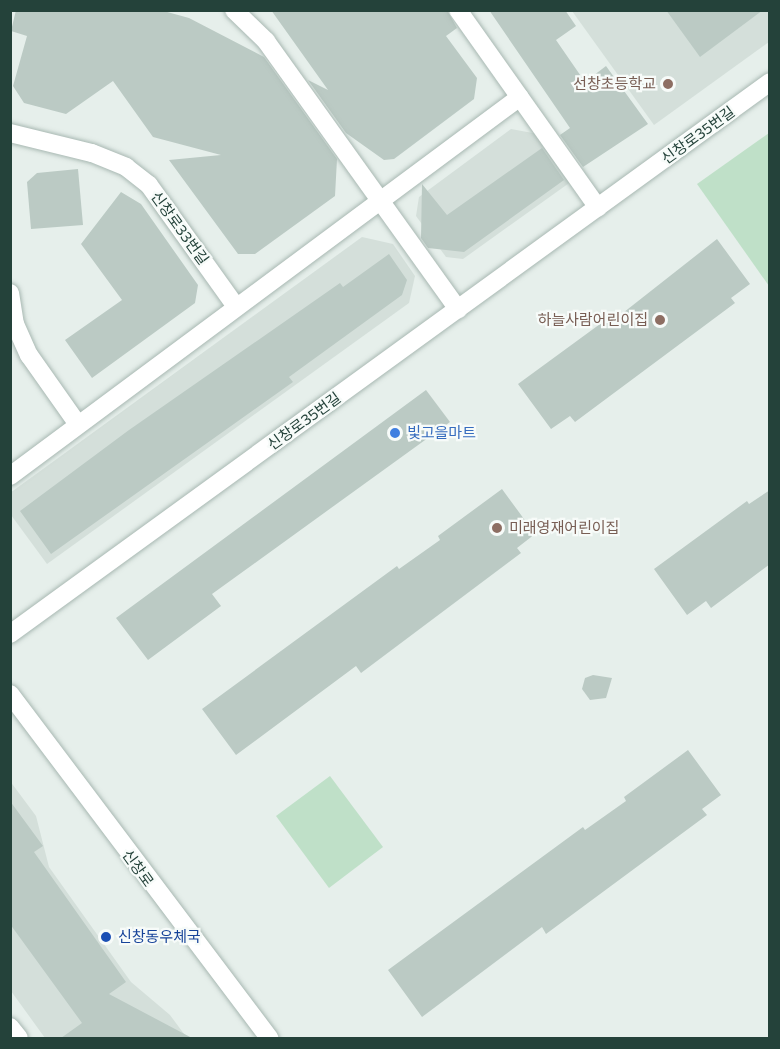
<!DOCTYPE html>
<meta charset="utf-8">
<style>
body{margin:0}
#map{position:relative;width:780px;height:1049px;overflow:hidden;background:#e6efeb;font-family:Commissioner,"Noto Sans KR",sans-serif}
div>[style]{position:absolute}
.built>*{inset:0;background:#d4dfda}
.green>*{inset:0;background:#bfe0c8}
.building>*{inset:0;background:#bbcac4}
.roads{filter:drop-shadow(0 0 2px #a8b8b2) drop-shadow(0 0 2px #a8b8b2)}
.street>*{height:18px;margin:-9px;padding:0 9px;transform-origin:9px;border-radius:9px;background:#fff}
.secondary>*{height:18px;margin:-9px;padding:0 9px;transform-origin:9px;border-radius:9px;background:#fff}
.dots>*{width:16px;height:16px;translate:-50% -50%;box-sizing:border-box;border:3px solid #f7fbf9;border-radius:50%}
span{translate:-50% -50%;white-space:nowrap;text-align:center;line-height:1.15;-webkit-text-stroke:4.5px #f7fbf9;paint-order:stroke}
.education-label{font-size:15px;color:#785e54}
.right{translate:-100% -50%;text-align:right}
.left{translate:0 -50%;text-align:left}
.street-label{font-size:15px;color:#24423a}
.shop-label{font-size:15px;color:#366cbe}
.transit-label{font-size:15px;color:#164399}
.frame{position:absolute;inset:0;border:12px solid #24423a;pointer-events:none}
</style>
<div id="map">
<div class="built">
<i style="clip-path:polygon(572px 11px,769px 11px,769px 42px,654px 125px)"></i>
<i style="clip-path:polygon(511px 129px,538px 134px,572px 181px,463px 259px,446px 257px,416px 216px,419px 197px)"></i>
<i style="clip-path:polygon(362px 237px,393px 244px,415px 276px,409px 303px,47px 564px,11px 515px,10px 493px)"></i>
<i style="clip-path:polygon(10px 781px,36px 816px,49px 867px,131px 982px,170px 1015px,187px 1038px,45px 1038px,11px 991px)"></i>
</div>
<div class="green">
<i style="clip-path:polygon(769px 133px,769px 286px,697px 184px)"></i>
<i style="clip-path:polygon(330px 776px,383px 847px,329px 888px,276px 816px)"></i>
</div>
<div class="building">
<i style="clip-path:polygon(16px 10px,160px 10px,189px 18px,264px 57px,337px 159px,335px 196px,255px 254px,238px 254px,169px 160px,221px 155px,153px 137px,113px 81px,66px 114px,24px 103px,13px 86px,27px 36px,11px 31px)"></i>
<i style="clip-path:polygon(271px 10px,447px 10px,457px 28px,446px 36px,477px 78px,474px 99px,394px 159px,384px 160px,346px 133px,308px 80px,328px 90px)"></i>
<i style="clip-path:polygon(489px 10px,565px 10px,576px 26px,556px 40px,585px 82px,606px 66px,648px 124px,583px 167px,560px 135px,570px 128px)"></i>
<i style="clip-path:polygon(666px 10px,763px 10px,700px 57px)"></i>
<i style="clip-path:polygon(542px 148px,564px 180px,464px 252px,428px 248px,421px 238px,422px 184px,447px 215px)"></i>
<i style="clip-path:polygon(78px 169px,83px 225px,31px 229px,27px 182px,37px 173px)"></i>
<i style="clip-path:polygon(121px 192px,141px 204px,198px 285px,195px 303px,92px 378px,65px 340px,122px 300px,81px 244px)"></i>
<i style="clip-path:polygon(717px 239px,750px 284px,731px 298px,735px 303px,575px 422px,570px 416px,551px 429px,518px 384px,611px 316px,614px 320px)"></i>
<i style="clip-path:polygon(389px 254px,407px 280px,402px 295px,289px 377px,293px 382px,51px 554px,20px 511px,129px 430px,340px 283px,343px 287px)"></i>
<i style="clip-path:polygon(426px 390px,450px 422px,212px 594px,221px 606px,148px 660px,116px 618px)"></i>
<i style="clip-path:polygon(502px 489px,535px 534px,517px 548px,521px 553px,361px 673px,356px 666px,236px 755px,202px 709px,397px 566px,399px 569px,440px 540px,438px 536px)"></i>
<i style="clip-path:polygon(770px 490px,770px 564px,711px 608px,706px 601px,687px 615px,654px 569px,747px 501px,749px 504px)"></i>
<i style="clip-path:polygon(593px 675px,612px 678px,606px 698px,590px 700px,582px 689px,585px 678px)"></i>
<i style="clip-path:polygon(688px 750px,721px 795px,702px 809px,707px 815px,546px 934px,542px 927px,422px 1017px,388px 970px,583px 827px,585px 830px,626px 801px,624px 797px)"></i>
<i style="clip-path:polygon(10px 801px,43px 846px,34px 852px,126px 982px,109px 994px,192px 1038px,61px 1038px,82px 1023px,10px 924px)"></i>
</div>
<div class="roads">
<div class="street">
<i style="left:234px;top:10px;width:45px;rotate:44.1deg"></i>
<i style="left:266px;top:41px;width:330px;rotate:54.4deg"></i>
<i style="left:458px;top:10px;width:242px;rotate:54.7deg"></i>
<i style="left:10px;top:133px;width:84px;rotate:13.7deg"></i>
<i style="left:92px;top:153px;width:37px;rotate:22deg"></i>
<i style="left:126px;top:167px;width:29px;rotate:38deg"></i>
<i style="left:149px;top:185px;width:148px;rotate:54.4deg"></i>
<i style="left:10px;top:293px;width:31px;rotate:81deg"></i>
<i style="left:15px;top:324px;width:34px;rotate:66deg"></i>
<i style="left:29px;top:355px;width:83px;rotate:54.8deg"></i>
<i style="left:10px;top:476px;width:635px;rotate:-36.62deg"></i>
<i style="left:10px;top:634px;width:939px;rotate:-35.99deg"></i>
<i style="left:10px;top:1027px;width:14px;rotate:51deg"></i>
</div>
<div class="secondary">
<i style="left:10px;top:694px;width:431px;rotate:53deg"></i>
</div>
</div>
<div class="dots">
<i style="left:668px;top:84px;background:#8d6e63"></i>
<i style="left:660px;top:320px;background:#8d6e63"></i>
<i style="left:395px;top:433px;background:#3f7fe0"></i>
<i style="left:497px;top:528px;background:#8d6e63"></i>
<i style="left:106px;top:937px;background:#1a4fb4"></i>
</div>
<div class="education-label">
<span class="right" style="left:656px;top:84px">선창초등학교</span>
<span class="right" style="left:648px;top:320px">하늘사람어린이집</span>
<span class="left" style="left:509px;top:528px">미래영재어린이집</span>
</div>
<div class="street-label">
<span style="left:698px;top:135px;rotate:-36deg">신창로35번길</span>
<span style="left:180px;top:228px;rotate:54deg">신창로33번길</span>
<span style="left:304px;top:421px;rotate:-36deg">신창로35번길</span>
<span style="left:138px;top:868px;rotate:54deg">신창로</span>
</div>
<div class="shop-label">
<span class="left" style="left:407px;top:433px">빛고을마트</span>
</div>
<div class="transit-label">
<span class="left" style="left:118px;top:937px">신창동우체국</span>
</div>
<div class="frame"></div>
</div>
